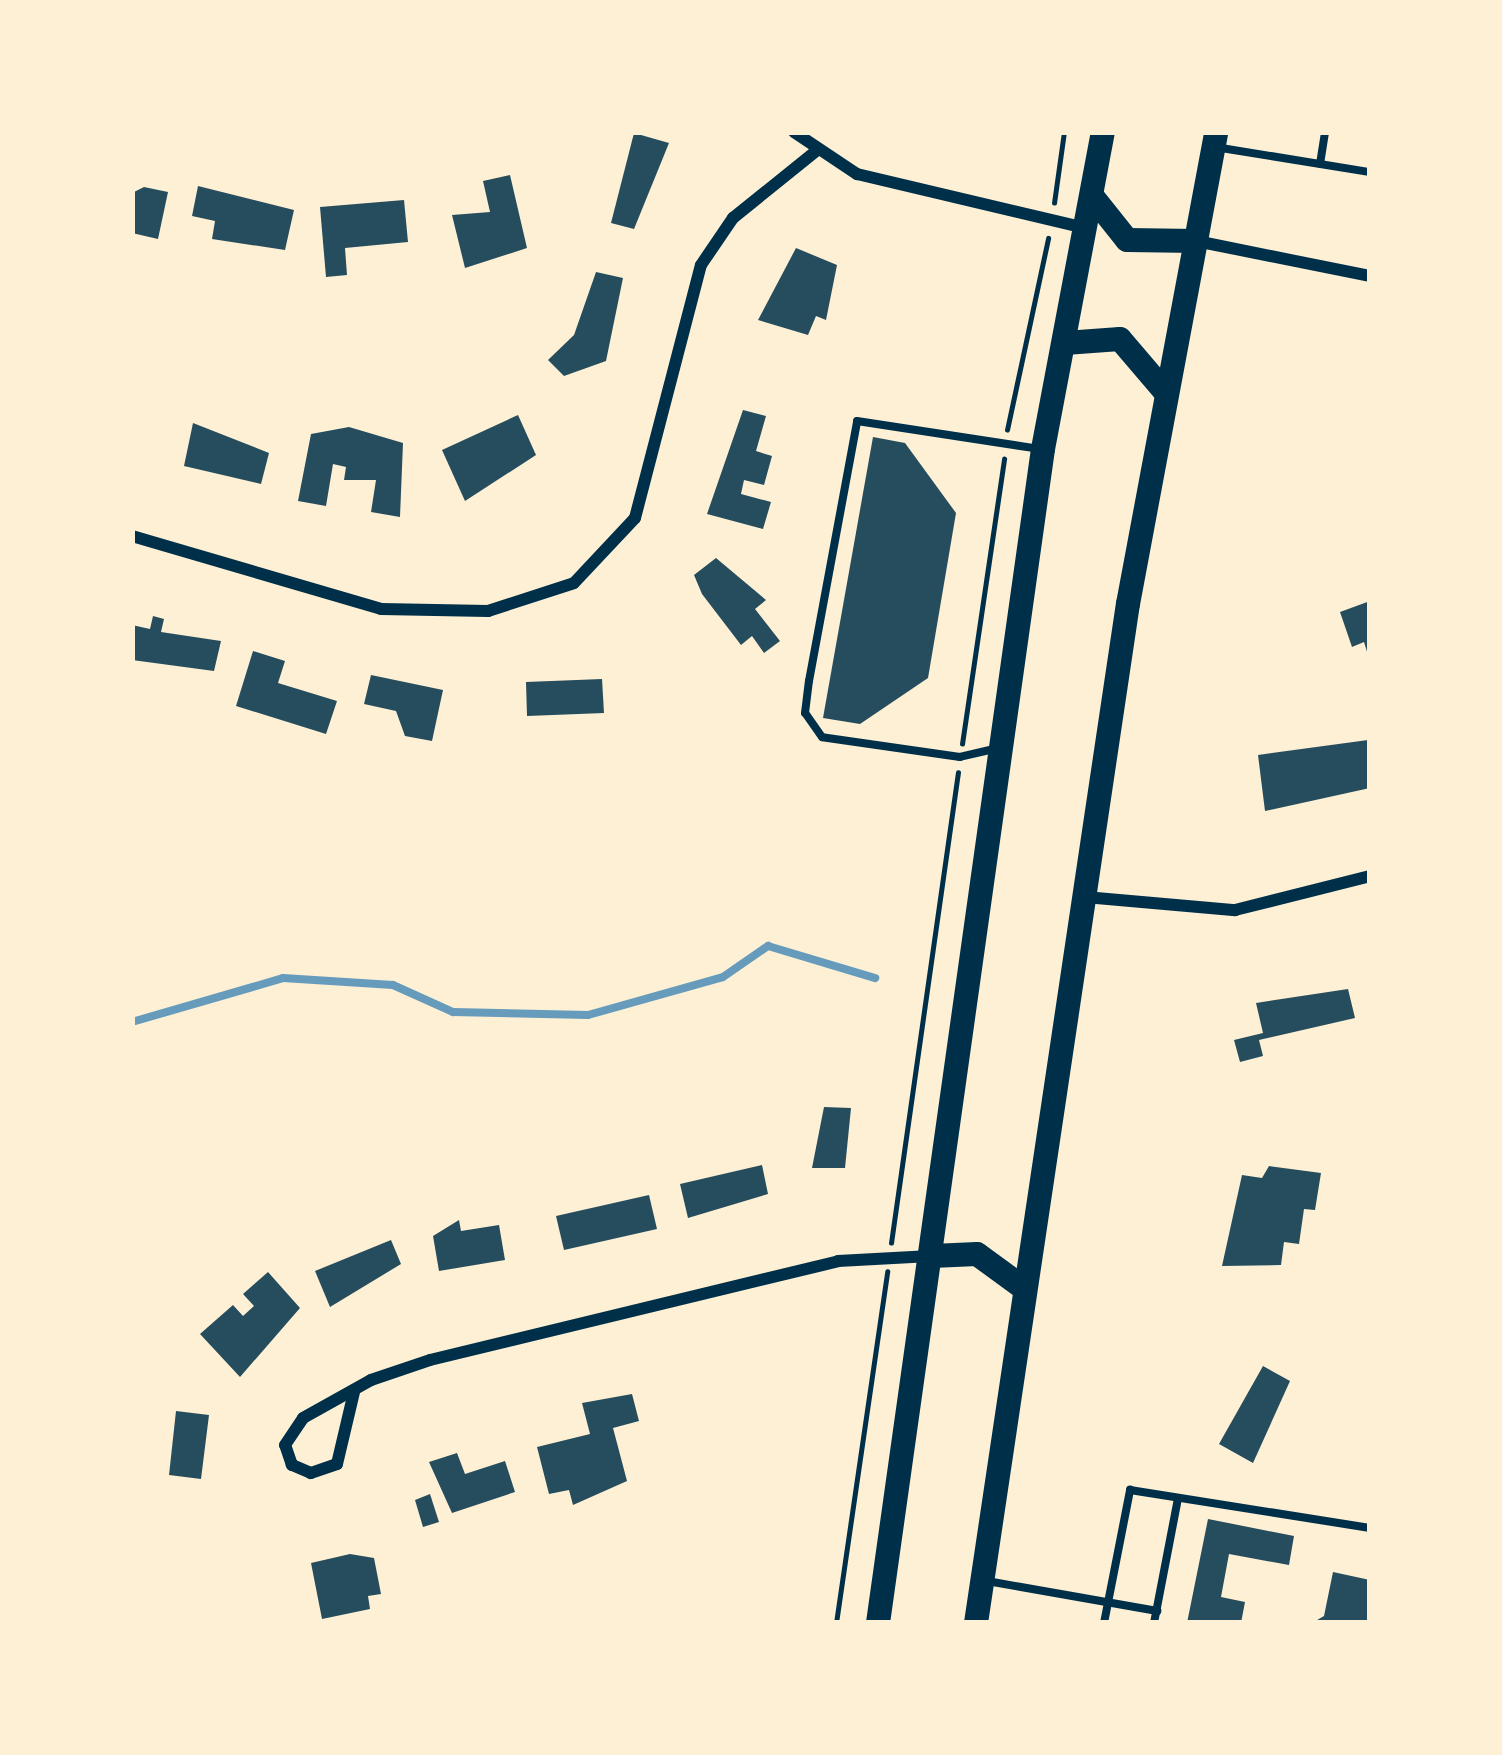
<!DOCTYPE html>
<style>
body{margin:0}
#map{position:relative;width:1502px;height:1755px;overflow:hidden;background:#fdf0d5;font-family:"Titillium Web",sans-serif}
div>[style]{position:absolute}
.stream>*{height:8px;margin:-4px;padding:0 4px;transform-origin:4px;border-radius:4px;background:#669bbc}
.building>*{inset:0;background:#264d5e}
.path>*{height:4.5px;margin:-2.25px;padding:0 2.25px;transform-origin:2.25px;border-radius:2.25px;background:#003049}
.service>*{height:8px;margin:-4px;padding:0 4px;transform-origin:4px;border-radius:4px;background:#003049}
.minor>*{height:12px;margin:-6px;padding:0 6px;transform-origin:6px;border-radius:6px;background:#003049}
.trunk>*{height:24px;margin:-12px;padding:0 12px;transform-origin:12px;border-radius:12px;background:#003049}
span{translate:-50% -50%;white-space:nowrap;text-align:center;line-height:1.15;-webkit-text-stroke:12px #fdf0d5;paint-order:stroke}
.frame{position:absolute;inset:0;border:135px solid #fdf0d5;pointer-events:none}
</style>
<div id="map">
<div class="stream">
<i style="left:132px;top:1022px;width:157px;rotate:-16.2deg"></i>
<i style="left:283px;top:978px;width:110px;rotate:3.6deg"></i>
<i style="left:393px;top:985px;width:66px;rotate:24.2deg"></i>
<i style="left:453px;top:1012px;width:135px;rotate:1.3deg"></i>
<i style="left:588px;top:1015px;width:140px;rotate:-15.7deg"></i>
<i style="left:723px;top:977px;width:55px;rotate:-34.6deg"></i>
<i style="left:768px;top:946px;width:112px;rotate:16.7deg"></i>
</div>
<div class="building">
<i style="clip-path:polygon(634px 133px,669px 143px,634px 229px,611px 223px)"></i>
<i style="clip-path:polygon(510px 175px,527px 248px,465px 268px,452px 215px,490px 212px,483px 181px)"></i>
<i style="clip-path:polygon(198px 186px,294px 210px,285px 250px,212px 239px,215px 221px,192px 216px)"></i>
<i style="clip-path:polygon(144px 187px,168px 192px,158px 239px,132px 233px,132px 193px)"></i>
<i style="clip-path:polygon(404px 200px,408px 242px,345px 248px,347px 275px,326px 277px,320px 207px)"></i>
<i style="clip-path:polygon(796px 248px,837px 265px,826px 320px,816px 316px,808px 335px,758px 320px)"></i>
<i style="clip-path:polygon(596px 272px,623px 278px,606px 361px,564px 376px,548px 360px,574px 335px)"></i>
<i style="clip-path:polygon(743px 410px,766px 416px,756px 451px,772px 456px,764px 485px,744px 480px,741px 494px,771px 502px,763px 529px,707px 514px)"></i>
<i style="clip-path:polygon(518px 415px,536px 455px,465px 501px,442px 450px)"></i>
<i style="clip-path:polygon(193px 423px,269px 453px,261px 484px,184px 466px)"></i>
<i style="clip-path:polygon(349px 427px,403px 443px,400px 517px,371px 512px,376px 480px,344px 480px,346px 467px,333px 464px,326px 506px,298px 501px,311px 434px)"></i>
<i style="clip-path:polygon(873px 437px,905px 443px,956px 513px,928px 678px,860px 724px,823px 718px)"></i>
<i style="clip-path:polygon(716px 558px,766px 600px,755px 609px,780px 641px,764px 653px,752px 636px,741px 645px,702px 594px,694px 575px)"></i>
<i style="clip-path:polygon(1370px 601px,1370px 657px,1369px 658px,1364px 642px,1352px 647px,1340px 612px)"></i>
<i style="clip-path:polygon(153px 616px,164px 619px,161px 632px,221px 641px,214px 671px,132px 660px,132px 625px,150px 629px)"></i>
<i style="clip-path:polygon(253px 651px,285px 661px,278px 683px,337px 701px,326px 734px,236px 706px)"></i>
<i style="clip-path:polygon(371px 675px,443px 690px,432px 741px,405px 736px,396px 711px,364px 704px)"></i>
<i style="clip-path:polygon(602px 679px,604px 713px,527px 716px,526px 682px)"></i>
<i style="clip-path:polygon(1368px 740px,1370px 788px,1265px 811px,1258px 755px)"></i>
<i style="clip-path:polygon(1348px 989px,1355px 1018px,1259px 1040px,1263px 1056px,1240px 1062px,1234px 1040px,1263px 1033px,1256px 1003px)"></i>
<i style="clip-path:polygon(824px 1107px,851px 1108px,845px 1168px,812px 1168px)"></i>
<i style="clip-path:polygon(762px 1165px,768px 1194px,688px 1218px,680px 1184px)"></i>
<i style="clip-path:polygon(1269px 1166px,1321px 1173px,1315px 1210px,1304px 1209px,1299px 1244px,1284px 1242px,1281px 1265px,1222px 1266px,1242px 1175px,1262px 1178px)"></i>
<i style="clip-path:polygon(649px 1195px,657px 1229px,564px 1250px,556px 1216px)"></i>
<i style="clip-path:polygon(459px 1220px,461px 1231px,499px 1225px,505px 1260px,439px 1271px,433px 1236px)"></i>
<i style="clip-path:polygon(391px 1240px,401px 1264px,330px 1307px,315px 1271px)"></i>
<i style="clip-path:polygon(268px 1272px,300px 1308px,240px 1377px,200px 1334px,233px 1305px,243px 1316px,254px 1306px,243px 1294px)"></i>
<i style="clip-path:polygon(1263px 1366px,1290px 1381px,1253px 1463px,1219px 1444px)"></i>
<i style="clip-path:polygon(632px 1394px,639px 1421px,613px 1428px,627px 1481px,573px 1505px,569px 1490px,549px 1494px,537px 1447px,590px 1434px,582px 1403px)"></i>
<i style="clip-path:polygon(176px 1411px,209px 1415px,201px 1479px,169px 1475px)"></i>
<i style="clip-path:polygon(457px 1453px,465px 1474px,505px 1461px,515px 1492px,452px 1513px,429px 1462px)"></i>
<i style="clip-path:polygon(430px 1494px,439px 1522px,423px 1527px,415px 1500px)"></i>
<i style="clip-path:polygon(1208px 1519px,1294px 1536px,1289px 1565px,1229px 1554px,1221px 1597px,1245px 1602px,1241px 1623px,1187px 1623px)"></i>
<i style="clip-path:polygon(350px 1554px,374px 1558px,381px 1594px,368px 1596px,370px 1609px,322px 1619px,311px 1563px)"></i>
<i style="clip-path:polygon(1333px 1572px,1370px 1580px,1370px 1623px,1312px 1623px,1324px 1616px)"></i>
</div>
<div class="path">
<i style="left:1054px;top:203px;width:72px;rotate:-82deg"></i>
<i style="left:1007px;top:430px;width:196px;rotate:-77.9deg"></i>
<i style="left:962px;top:744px;width:288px;rotate:-81.6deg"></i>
<i style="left:891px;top:1243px;width:475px;rotate:-81.9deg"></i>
<i style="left:836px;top:1623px;width:355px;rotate:-81.7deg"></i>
</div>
<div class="service">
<i style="left:1215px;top:147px;width:157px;rotate:9.2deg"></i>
<i style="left:1320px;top:164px;width:32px;rotate:-81deg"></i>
<i style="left:994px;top:749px;width:35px;rotate:167deg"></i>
<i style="left:960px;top:757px;width:139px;rotate:-171.8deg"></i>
<i style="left:822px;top:737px;width:29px;rotate:-125deg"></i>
<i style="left:805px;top:713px;width:32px;rotate:-83deg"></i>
<i style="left:809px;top:681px;width:264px;rotate:-79.5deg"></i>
<i style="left:857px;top:421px;width:186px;rotate:8.7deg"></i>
<i style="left:987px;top:1581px;width:173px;rotate:10deg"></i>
<i style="left:1104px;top:1623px;width:136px;rotate:-78.9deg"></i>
<i style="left:1130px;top:1490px;width:243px;rotate:9deg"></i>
<i style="left:1154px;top:1623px;width:127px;rotate:-79.1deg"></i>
</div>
<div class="minor">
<i style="left:794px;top:132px;width:76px;rotate:33.7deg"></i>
<i style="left:857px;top:174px;width:234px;rotate:13.3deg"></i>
<i style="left:1196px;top:241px;width:177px;rotate:11.4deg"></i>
<i style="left:132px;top:536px;width:259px;rotate:16.3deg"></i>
<i style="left:381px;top:609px;width:107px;rotate:1.1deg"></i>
<i style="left:488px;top:611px;width:90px;rotate:-18deg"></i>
<i style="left:574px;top:583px;width:89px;rotate:-46.8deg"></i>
<i style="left:635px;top:518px;width:261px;rotate:-75.4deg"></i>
<i style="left:701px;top:265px;width:57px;rotate:-55.8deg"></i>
<i style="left:733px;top:218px;width:107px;rotate:-38.9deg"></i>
<i style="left:1085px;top:897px;width:151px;rotate:5deg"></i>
<i style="left:1235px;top:910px;width:139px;rotate:-14.1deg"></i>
<i style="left:354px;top:1392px;width:74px;rotate:103.3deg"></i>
<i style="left:337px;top:1464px;width:28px;rotate:161deg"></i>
<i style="left:311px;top:1473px;width:21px;rotate:-157deg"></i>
<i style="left:292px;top:1465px;width:21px;rotate:-109deg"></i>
<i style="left:285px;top:1445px;width:32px;rotate:-56deg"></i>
<i style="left:303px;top:1418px;width:78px;rotate:-29.2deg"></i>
<i style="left:371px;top:1380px;width:62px;rotate:-18.7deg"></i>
<i style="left:430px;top:1360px;width:420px;rotate:-13.6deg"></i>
<i style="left:838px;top:1261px;width:93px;rotate:-3.1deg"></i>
</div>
<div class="trunk">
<i style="left:1092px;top:196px;width:56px;rotate:51.5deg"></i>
<i style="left:1127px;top:240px;width:69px;rotate:0.8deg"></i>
<i style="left:1065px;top:343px;width:55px;rotate:-4.2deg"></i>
<i style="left:1120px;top:339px;width:72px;rotate:49.5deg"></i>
<i style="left:932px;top:1256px;width:45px;rotate:-2.5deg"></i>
<i style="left:977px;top:1254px;width:59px;rotate:36.1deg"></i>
<i style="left:878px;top:1623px;width:1186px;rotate:-82deg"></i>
<i style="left:1043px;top:449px;width:323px;rotate:-79.3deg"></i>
<i style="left:976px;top:1623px;width:1030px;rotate:-81.52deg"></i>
<i style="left:1128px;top:604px;width:480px;rotate:-79.4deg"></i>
</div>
<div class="frame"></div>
</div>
